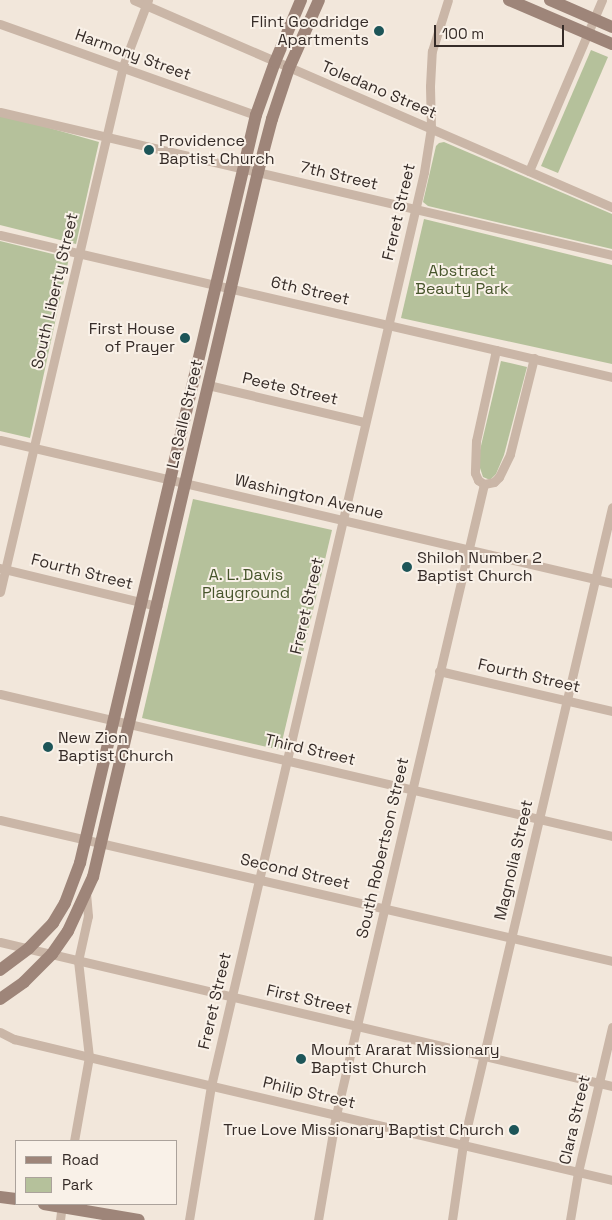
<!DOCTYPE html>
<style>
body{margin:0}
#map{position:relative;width:612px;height:1220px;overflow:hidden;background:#f2e7db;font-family:"Space Grotesk",sans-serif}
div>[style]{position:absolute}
.green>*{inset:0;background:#b5c19b}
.street>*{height:9px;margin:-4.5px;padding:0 4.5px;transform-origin:4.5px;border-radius:4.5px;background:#cab6a7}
.secondary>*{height:12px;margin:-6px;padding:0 6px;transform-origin:6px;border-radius:6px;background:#9e8579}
.dots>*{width:14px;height:14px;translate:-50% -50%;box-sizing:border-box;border:2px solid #f9f1e8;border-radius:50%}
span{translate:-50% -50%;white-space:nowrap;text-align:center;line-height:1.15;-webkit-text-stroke:4px #f9f1e8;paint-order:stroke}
.poi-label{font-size:16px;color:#362c28}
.right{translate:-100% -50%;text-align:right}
.left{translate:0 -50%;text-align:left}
.street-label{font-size:16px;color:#362c28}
.park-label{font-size:16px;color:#47552c}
.legend{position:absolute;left:15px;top:1140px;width:162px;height:65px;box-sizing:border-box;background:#f9f1e8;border:1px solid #aba29b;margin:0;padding:6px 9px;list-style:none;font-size:15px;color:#362c28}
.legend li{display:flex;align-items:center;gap:10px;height:25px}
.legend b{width:25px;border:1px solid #aba29b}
.scale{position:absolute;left:434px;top:25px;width:130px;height:22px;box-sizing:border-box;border:2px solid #362c28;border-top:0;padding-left:6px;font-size:15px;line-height:18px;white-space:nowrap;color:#362c28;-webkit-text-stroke:4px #f9f1e8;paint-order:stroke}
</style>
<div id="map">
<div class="green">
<i style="clip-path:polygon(591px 50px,608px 57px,558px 173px,541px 166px)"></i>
<i style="clip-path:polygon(0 114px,99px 142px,76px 244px,0 225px)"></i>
<i style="clip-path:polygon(444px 142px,612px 214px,612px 249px,428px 206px,423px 202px,436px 146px,439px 143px)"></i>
<i style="clip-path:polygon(424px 219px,612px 265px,612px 364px,401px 318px)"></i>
<i style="clip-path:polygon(0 241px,69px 258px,30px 438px,0 431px)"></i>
<i style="clip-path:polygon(501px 361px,527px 367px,504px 455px,496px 474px,490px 480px,483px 477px,480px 468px,480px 450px)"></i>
<i style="clip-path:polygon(193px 499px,332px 530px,280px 750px,142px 718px)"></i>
</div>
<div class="street">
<i style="left:134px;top:0;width:521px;rotate:23.42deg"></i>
<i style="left:0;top:24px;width:272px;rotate:19.6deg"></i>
<i style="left:0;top:112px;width:628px;rotate:13.15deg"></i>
<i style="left:529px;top:171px;width:186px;rotate:-66.9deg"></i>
<i style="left:0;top:235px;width:628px;rotate:13.06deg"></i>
<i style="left:496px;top:350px;width:93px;rotate:102.4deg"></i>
<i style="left:476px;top:441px;width:32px;rotate:92deg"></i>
<i style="left:475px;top:473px;width:8px;rotate:67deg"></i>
<i style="left:478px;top:480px;width:7px;rotate:34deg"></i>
<i style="left:484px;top:484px;width:10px;rotate:-11deg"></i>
<i style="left:494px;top:482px;width:7px;rotate:-45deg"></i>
<i style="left:499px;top:477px;width:25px;rotate:-64deg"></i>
<i style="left:510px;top:454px;width:99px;rotate:-76deg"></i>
<i style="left:208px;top:385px;width:161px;rotate:13.3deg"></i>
<i style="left:0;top:440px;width:628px;rotate:13.15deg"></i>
<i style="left:0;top:568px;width:162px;rotate:13.6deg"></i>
<i style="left:0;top:592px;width:540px;rotate:-76.84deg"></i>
<i style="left:123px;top:66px;width:71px;rotate:-69.3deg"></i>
<i style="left:439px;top:671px;width:178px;rotate:13deg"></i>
<i style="left:0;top:694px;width:628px;rotate:13.06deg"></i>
<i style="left:0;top:820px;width:628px;rotate:12.97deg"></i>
<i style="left:0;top:942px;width:629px;rotate:13.24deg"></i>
<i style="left:0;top:1032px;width:16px;rotate:27deg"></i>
<i style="left:14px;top:1039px;width:77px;rotate:13.5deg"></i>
<i style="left:89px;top:1057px;width:537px;rotate:13.23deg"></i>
<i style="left:74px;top:1141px;width:85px;rotate:-79.9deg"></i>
<i style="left:89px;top:1057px;width:97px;rotate:-96.5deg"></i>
<i style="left:78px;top:961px;width:46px;rotate:-77.5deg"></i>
<i style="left:88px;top:916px;width:21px;rotate:-95deg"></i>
<i style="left:60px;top:1220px;width:16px;rotate:-83deg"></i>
<i style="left:189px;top:1220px;width:136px;rotate:-80.7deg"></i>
<i style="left:211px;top:1086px;width:938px;rotate:-76.88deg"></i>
<i style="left:424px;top:172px;width:45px;rotate:-81deg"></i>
<i style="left:431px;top:128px;width:42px;rotate:-91.4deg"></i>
<i style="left:430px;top:86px;width:35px;rotate:-87deg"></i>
<i style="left:432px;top:51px;width:53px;rotate:-72.6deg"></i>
<i style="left:318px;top:1220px;width:107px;rotate:-80.3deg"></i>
<i style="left:336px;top:1115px;width:648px;rotate:-76.8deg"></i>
<i style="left:452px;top:1220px;width:77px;rotate:-81.8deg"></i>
<i style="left:463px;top:1144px;width:654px;rotate:-76.83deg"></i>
<i style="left:570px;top:1220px;width:49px;rotate:-80.5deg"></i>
<i style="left:578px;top:1172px;width:149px;rotate:-76.8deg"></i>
</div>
<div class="secondary">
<i style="left:509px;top:0;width:112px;rotate:23.1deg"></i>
<i style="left:550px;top:0;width:68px;rotate:23.5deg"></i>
<i style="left:0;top:970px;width:36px;rotate:-37deg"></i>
<i style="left:29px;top:948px;width:35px;rotate:-46deg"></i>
<i style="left:53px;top:923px;width:23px;rotate:-59deg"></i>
<i style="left:65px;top:903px;width:43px;rotate:-69.4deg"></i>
<i style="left:80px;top:863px;width:768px;rotate:-76.76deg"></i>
<i style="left:256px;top:115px;width:56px;rotate:-70.3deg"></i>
<i style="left:275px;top:62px;width:67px;rotate:-67.2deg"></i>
<i style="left:0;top:999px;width:29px;rotate:-35deg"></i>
<i style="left:24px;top:982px;width:40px;rotate:-45deg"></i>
<i style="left:52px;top:954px;width:28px;rotate:-55deg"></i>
<i style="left:68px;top:931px;width:60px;rotate:-65.2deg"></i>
<i style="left:93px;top:877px;width:724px;rotate:-76.83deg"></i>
<i style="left:258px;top:172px;width:55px;rotate:-75.2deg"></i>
<i style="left:272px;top:119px;width:54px;rotate:-71.6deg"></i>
<i style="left:289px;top:68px;width:74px;rotate:-66.2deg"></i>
<i style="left:0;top:1197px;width:16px;rotate:7deg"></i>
<i style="left:44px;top:1204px;width:96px;rotate:9.6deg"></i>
</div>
<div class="dots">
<i style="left:379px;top:31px;background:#1d5558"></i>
<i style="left:149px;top:150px;background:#1d5558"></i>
<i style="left:185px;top:338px;background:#1d5558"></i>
<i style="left:407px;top:567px;background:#1d5558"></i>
<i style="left:48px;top:747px;background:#1d5558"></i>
<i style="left:301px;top:1059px;background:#1d5558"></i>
<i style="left:514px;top:1130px;background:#1d5558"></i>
</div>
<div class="poi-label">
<span class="right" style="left:369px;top:31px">Flint Goodridge<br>Apartments</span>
<span class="left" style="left:159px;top:150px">Providence<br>Baptist Church</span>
<span class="right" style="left:175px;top:338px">First House<br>of Prayer</span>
<span class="left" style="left:417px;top:567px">Shiloh Number 2<br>Baptist Church</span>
<span class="left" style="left:58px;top:747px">New Zion<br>Baptist Church</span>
<span class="left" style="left:311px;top:1059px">Mount Ararat Missionary<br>Baptist Church</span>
<span class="right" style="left:504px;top:1130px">True Love Missionary Baptist Church</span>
</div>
<div class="street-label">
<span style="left:133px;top:55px;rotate:20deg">Harmony Street</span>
<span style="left:379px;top:90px;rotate:23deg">Toledano Street</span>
<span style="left:339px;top:176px;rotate:13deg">7th Street</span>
<span style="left:399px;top:212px;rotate:-77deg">Freret Street</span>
<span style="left:55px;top:291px;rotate:-77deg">South Liberty Street</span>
<span style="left:310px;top:291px;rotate:13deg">6th Street</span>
<span style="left:290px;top:389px;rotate:13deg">Peete Street</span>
<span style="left:185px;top:414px;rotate:-77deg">La Salle Street</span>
<span style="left:309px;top:497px;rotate:13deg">Washington Avenue</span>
<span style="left:82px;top:572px;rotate:14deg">Fourth Street</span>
<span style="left:307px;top:606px;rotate:-77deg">Freret Street</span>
<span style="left:529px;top:676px;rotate:13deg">Fourth Street</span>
<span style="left:310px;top:750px;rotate:13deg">Third Street</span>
<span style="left:383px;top:848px;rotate:-77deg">South Robertson Street</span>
<span style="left:514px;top:860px;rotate:-77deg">Magnolia Street</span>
<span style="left:295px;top:872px;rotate:13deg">Second Street</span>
<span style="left:309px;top:1000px;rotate:13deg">First Street</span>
<span style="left:215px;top:1001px;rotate:-77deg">Freret Street</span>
<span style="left:309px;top:1093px;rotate:13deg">Philip Street</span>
<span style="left:575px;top:1120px;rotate:-77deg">Clara Street</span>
</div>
<div class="park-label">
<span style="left:462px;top:280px">Abstract<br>Beauty Park</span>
<span style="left:246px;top:584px">A. L. Davis<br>Playground</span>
</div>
<ul class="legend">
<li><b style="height:6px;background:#9e8579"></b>Road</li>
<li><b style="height:14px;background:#b5c19b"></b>Park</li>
</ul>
<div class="scale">100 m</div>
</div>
